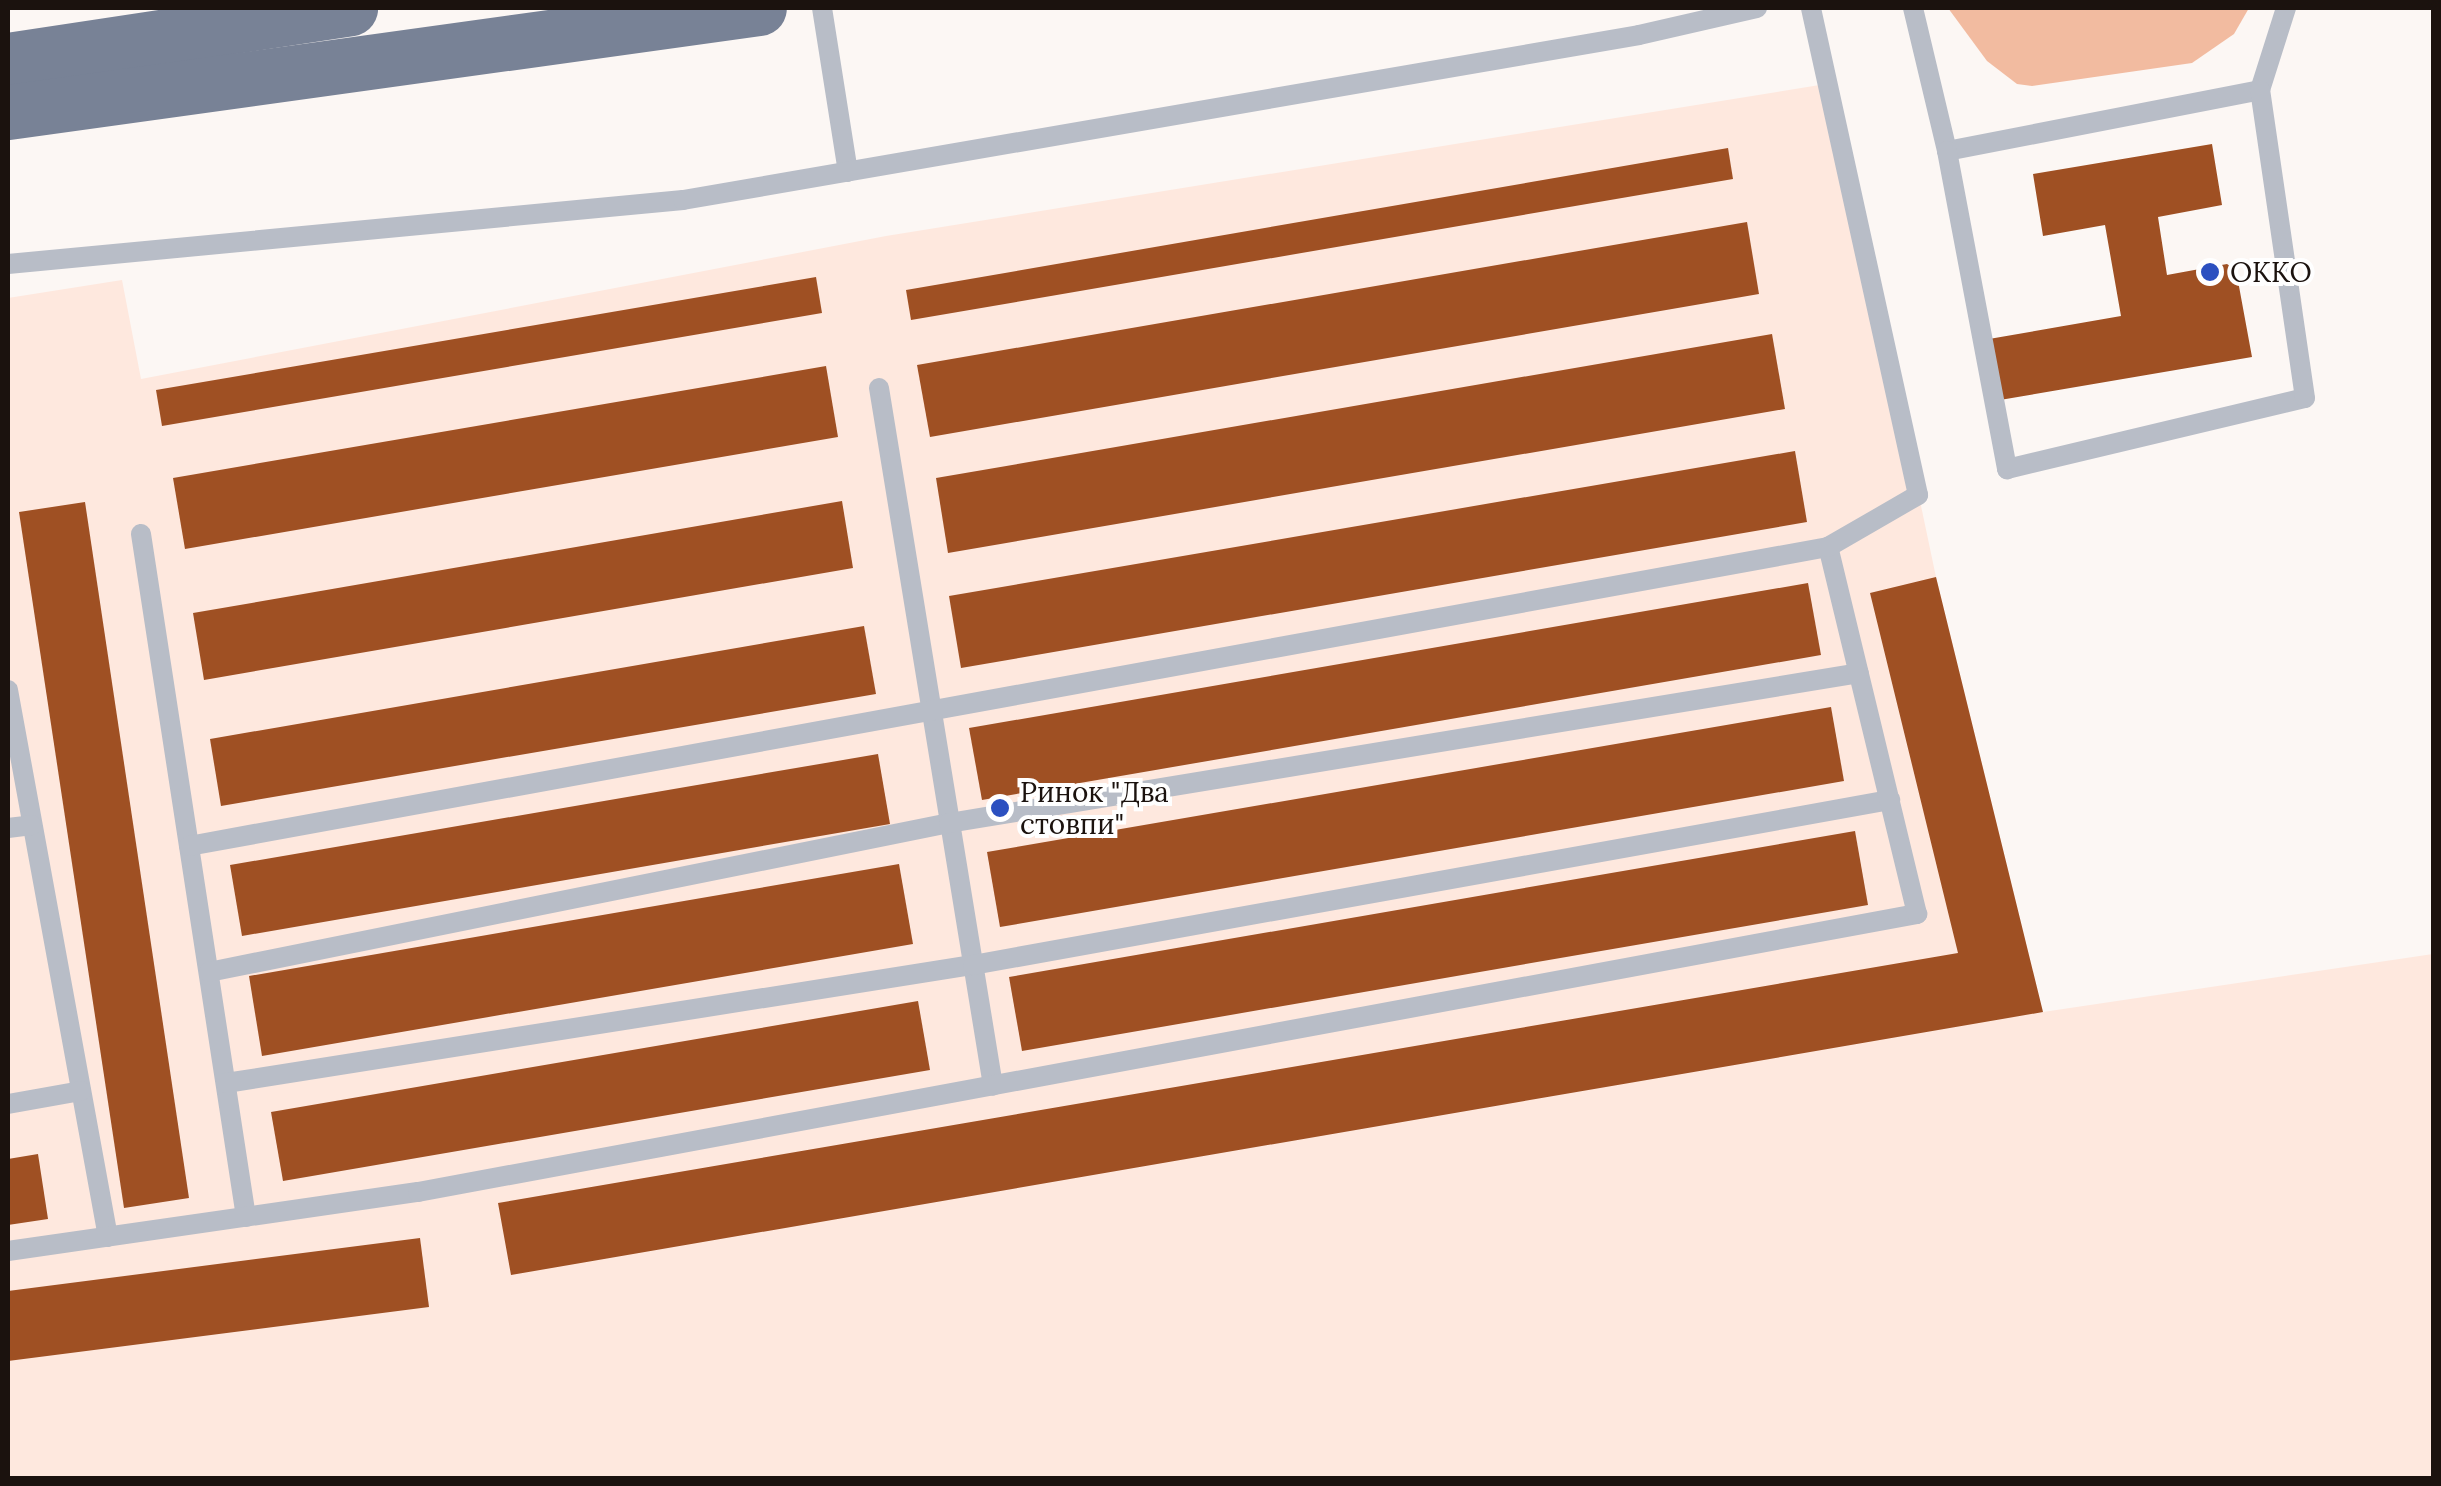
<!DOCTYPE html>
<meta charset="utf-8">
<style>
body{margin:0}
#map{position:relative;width:2441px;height:1486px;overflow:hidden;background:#fcf7f4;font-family:Lora,serif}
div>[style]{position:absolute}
.built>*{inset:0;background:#fee8de}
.green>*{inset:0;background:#f2bba0}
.building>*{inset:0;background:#9f5023}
.service>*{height:20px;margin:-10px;padding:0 10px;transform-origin:10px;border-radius:10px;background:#b8bdc7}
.trunk>*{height:55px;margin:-27.5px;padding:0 27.5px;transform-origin:27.5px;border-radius:27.5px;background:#788296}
.dots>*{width:28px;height:28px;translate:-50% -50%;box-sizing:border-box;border:5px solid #fff;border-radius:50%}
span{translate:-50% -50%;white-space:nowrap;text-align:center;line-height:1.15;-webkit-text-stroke:8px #fff;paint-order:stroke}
.poi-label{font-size:28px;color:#1b120e}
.left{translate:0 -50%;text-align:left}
.frame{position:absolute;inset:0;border:10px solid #1b120e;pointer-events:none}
</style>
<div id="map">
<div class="built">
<i style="clip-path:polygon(1832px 83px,1936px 577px,2043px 1012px,2433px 954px,2433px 1478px,8px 1478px,8px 298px,122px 280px,141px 379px,886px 236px)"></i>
</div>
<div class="green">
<i style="clip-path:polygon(1948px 8px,2249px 8px,2234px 34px,2192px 63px,2032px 86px,2017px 84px,1987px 61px)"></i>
</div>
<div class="building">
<i style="clip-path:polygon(2212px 144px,2222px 205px,2158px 217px,2167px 275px,2227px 264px,2236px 270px,2252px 357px,2000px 400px,1989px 339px,2121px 316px,2105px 225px,2043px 236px,2033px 174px)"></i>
<i style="clip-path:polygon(1728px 148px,1733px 179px,911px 320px,906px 290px)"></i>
<i style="clip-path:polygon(1747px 222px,1759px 294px,930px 437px,917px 365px)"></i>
<i style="clip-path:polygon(816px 277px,822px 313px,162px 426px,156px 390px)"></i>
<i style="clip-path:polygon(1772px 334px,1785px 409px,948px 553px,936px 478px)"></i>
<i style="clip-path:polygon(826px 366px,838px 437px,185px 549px,173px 478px)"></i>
<i style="clip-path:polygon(1795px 451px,1807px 522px,961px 668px,949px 596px)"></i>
<i style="clip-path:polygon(842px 501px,853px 568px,204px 680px,193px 613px)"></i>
<i style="clip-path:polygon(85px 502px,189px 1198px,124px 1208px,19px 512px)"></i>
<i style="clip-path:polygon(1936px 577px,2043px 1012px,511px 1275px,498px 1203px,1958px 953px,1870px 593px)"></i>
<i style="clip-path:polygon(1808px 583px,1821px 655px,982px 800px,969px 728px)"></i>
<i style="clip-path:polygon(864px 626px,876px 694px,221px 806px,210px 739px)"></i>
<i style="clip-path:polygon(1831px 707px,1844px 781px,1000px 927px,987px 852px)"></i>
<i style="clip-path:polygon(878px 754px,890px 824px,242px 936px,230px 865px)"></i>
<i style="clip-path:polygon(1855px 831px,1868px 905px,1022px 1051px,1009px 977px)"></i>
<i style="clip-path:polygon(899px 864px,913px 944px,262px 1056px,249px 976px)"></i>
<i style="clip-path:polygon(918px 1001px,930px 1070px,283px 1181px,271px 1112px)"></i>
<i style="clip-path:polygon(38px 1154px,48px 1219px,8px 1225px,8px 1159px)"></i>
<i style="clip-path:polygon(420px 1238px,429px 1307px,8px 1361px,8px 1291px)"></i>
</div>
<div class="service">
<i style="left:822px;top:8px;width:166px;rotate:81deg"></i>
<i style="left:1913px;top:8px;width:147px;rotate:76.6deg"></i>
<i style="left:1947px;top:151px;width:319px;rotate:-11deg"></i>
<i style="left:2260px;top:90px;width:86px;rotate:-72.4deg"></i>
<i style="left:1947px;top:151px;width:324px;rotate:79.3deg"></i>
<i style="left:2007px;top:469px;width:306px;rotate:-13.4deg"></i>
<i style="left:2305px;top:398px;width:311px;rotate:-98.3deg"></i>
<i style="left:8px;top:264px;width:678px;rotate:-5.42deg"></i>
<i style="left:683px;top:200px;width:970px;rotate:-9.79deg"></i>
<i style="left:1639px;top:35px;width:121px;rotate:-12.9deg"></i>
<i style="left:879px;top:388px;width:707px;rotate:80.72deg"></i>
<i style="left:141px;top:534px;width:691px;rotate:81.26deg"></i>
<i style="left:8px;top:690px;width:556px;rotate:79.64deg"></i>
<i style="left:8px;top:828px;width:24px;rotate:-7deg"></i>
<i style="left:189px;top:846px;width:1666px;rotate:-10.34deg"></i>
<i style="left:209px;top:972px;width:755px;rotate:-11.38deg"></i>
<i style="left:949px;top:823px;width:922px;rotate:-9.36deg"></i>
<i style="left:226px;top:1083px;width:756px;rotate:-8.98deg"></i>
<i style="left:973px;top:965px;width:932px;rotate:-10.2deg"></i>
<i style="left:8px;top:1104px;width:74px;rotate:-10.1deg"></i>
<i style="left:8px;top:1251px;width:414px;rotate:-8.2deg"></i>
<i style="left:418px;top:1192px;width:1525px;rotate:-10.51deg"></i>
<i style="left:1917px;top:914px;width:378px;rotate:-103.6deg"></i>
<i style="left:1828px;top:547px;width:104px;rotate:-30deg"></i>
<i style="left:1918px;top:495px;width:499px;rotate:-102.4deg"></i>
</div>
<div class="trunk">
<i style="left:8px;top:60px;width:346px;rotate:-8.6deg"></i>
<i style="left:8px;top:112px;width:758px;rotate:-7.88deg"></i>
</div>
<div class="dots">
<i style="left:2210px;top:272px;background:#2c50c0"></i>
<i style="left:1000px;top:808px;background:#2c50c0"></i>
</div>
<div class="poi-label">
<span class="left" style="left:2230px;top:272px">ОККО</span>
<span class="left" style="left:1020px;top:808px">Ринок "Два<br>стовпи"</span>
</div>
<div class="frame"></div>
</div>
